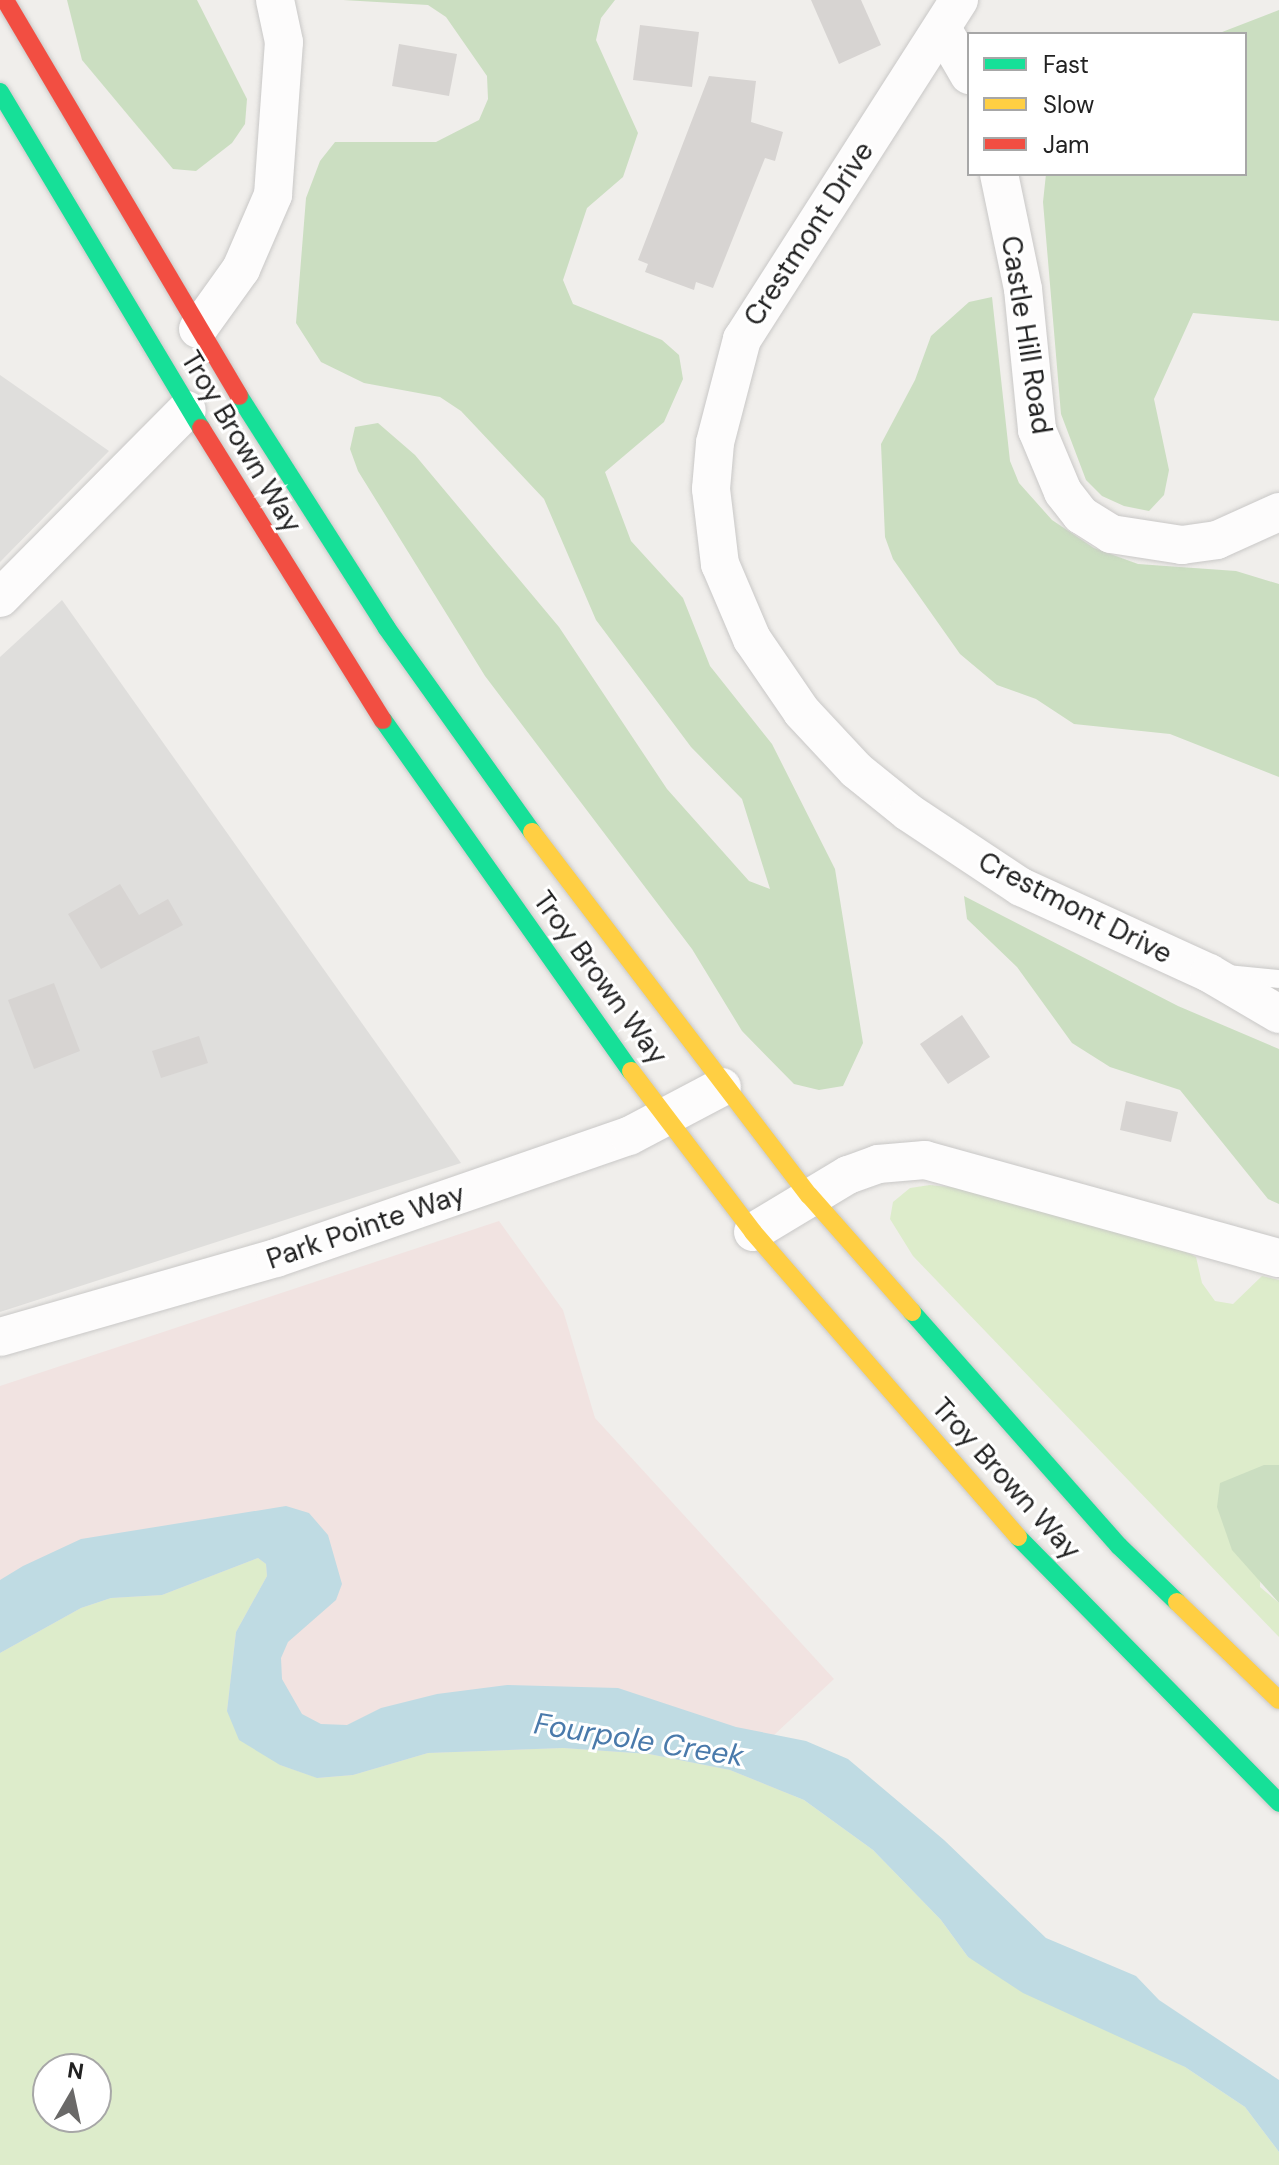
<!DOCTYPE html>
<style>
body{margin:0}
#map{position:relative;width:1279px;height:2165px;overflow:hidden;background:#f0eeeb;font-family:"DM Sans",sans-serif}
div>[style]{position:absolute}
.residential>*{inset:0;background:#dfdedc}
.commercial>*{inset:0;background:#f1e3e1}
.grass>*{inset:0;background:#ddeccb}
.forest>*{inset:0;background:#cbdec1}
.water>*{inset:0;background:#bfdbe3}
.building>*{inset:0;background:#d7d4d2}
.roads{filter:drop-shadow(0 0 2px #c9c8c7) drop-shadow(0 0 2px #c9c8c7)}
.lane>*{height:18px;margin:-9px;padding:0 9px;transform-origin:9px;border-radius:9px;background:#fdfcfc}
.street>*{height:38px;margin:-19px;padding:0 19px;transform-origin:19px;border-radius:19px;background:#fdfcfc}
.fast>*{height:18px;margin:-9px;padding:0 9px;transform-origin:9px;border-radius:9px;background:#16e098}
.slow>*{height:18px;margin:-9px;padding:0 9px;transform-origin:9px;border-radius:9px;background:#ffcf43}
.jam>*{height:18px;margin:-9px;padding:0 9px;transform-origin:9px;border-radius:9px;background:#f24e42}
span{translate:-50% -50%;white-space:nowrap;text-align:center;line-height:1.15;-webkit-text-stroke:6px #fff;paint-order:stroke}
.street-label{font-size:28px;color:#222}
.water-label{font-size:30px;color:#4a7aab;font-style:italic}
.legend{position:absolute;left:967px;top:32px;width:280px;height:144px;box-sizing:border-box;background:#fff;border:2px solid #a7a7a7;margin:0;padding:10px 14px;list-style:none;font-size:24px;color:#222}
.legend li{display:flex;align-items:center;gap:16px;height:40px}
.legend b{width:40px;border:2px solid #a7a7a7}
.north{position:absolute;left:32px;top:2053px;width:80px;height:80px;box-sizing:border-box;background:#fff;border:2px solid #a7a7a7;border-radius:50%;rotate:9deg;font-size:22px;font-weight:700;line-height:32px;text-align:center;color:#222}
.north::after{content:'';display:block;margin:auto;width:28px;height:36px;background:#6a6968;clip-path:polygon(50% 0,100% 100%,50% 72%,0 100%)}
</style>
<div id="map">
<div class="residential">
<i style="clip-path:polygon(0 375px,109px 451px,0 562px)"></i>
<i style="clip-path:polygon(62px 600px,461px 1163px,0 1312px,0 657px)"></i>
</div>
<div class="commercial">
<i style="clip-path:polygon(evenodd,499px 1221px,563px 1310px,595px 1418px,834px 1679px,757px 1751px,1094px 2165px,0 2165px,0 1386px,499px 1221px,48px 2069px,96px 2069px,96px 2117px,48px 2117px,48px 2069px)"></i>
</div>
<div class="grass">
<i style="clip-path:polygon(930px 1185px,969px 1189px,1159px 1238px,1196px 1257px,1202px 1283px,1215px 1301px,1233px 1304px,1262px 1276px,1279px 1280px,1279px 1465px,1264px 1465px,1260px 1587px,1279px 1603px,1279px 1637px,913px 1256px,890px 1219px,893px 1202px,910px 1188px)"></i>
<i style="clip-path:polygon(evenodd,258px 1558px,266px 1564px,267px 1576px,236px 1632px,227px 1711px,280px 1765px,318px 1778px,353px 1775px,428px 1753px,563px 1748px,649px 1754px,730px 1770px,804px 1800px,873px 1850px,941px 1920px,968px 1957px,1185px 2067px,1245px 2107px,1279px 2152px,1279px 2165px,0 2165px,0 1653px,81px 1608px,111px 1598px,162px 1595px,258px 1558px,48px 2069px,96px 2069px,96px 2117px,48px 2117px,48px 2069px)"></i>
</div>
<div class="forest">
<i style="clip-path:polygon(67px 0,197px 0,247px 99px,245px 124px,232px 143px,196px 171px,173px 169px,82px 60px)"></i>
<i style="clip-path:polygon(343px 0,615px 0,601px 18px,596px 40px,638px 133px,623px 177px,587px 208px,563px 280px,573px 304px,662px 340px,679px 355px,683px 379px,664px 422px,605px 472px,631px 541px,683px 598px,710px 666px,772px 744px,835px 869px,863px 1043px,843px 1086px,819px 1090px,794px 1084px,742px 1031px,692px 949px,485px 676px,358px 471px,350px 449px,355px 427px,378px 423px,415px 455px,559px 627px,667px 789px,749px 881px,770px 889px,742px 799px,691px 747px,596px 620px,544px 499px,461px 411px,440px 397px,364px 383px,321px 362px,296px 323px,306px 198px,320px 161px,335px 142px,436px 142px,479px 120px,488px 99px,487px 76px,446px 17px,428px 5px)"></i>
<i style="clip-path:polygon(1279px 10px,1279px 321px,1193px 313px,1154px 399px,1169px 470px,1164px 495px,1149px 511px,1124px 506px,1102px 496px,1086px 480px,1061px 414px,1043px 202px,1046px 174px,1245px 174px,1245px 34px,1217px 34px)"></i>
<i style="clip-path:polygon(992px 297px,1010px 461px,1019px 483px,1052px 520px,1094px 548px,1138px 564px,1236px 571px,1279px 584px,1279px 777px,1170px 734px,1074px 724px,1036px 699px,997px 685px,960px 654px,893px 559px,885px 537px,881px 444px,915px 380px,931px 336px,969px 302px)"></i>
<i style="clip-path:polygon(964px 896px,1178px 1006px,1279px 1049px,1279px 1204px,1268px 1199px,1180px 1090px,1110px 1067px,1072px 1043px,1017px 967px,967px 919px)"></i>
<i style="clip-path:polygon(1264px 1465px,1279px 1465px,1279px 1603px,1232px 1550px,1217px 1507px,1220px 1483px)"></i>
</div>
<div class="water">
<i style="clip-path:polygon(286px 1506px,309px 1513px,328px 1535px,342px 1584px,336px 1600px,288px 1642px,281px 1658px,282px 1679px,302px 1714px,321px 1724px,347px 1725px,381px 1708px,437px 1694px,507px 1685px,618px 1688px,736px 1727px,806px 1741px,848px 1759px,944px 1840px,1046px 1938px,1136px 1976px,1159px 2000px,1279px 2080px,1279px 2152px,1245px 2107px,1185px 2067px,1023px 1993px,968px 1957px,941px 1920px,873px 1850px,804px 1800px,730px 1770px,649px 1754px,563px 1748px,428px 1753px,353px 1775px,317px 1778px,280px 1765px,239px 1740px,227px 1711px,236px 1632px,267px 1576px,266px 1564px,258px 1558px,162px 1595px,111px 1598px,81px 1608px,0 1653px,0 1580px,23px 1566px,81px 1539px)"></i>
</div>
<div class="building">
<i style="clip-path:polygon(811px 0,861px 0,881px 45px,839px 64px)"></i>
<i style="clip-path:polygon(640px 25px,699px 32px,692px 87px,633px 80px)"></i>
<i style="clip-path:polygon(399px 44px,457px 54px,449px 96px,392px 86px)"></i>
<i style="clip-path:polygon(709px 76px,756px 81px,751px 122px,783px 132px,775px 161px,765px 158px,713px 288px,696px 282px,694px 290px,645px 272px,648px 264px,638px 260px)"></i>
<i style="clip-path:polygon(120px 884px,139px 915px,168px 899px,183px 925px,101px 969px,68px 914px)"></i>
<i style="clip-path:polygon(54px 983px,80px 1051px,34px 1069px,8px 1000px)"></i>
<i style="clip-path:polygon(962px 1015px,990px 1057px,948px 1084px,920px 1044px)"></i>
<i style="clip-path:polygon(199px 1036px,208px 1063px,161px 1078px,152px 1051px)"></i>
<i style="clip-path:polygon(1126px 1101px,1178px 1112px,1171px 1142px,1120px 1130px)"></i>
</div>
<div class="roads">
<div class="lane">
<i style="left:1228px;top:974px;width:51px;rotate:5.6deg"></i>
</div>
<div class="street">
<i style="left:959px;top:0;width:403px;rotate:122.6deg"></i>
<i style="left:742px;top:339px;width:107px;rotate:104.6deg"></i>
<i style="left:715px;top:443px;width:46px;rotate:95deg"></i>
<i style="left:711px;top:489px;width:76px;rotate:83.2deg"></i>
<i style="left:720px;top:564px;width:82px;rotate:66.9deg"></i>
<i style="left:752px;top:639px;width:88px;rotate:55.6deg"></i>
<i style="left:802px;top:712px;width:79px;rotate:47deg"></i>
<i style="left:856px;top:770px;width:67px;rotate:38.9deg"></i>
<i style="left:908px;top:812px;width:136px;rotate:33.6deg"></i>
<i style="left:1021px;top:887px;width:207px;rotate:24.6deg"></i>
<i style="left:1209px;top:973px;width:81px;rotate:30.4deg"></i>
<i style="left:943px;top:30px;width:52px;rotate:60deg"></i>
<i style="left:999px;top:174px;width:117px;rotate:78.2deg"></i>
<i style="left:1023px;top:289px;width:142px;rotate:84.3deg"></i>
<i style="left:1037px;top:430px;width:67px;rotate:67.2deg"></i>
<i style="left:1063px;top:492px;width:29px;rotate:52deg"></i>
<i style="left:1081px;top:515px;width:36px;rotate:32deg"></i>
<i style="left:1111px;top:534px;width:72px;rotate:8.8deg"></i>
<i style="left:1182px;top:545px;width:35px;rotate:-8deg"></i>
<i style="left:1217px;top:540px;width:68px;rotate:-24.3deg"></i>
<i style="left:198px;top:329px;width:74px;rotate:-54.4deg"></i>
<i style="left:241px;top:269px;width:81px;rotate:-66.6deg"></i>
<i style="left:273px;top:195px;width:153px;rotate:-85.9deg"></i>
<i style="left:284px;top:42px;width:43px;rotate:-102.1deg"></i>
<i style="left:0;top:598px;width:265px;rotate:-45.2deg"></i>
<i style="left:753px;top:1232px;width:111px;rotate:-31deg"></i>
<i style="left:848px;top:1175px;width:32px;rotate:-20deg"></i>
<i style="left:878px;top:1164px;width:47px;rotate:-4.9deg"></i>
<i style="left:925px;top:1160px;width:367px;rotate:15.5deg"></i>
<i style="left:0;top:1337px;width:287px;rotate:-16deg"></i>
<i style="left:276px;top:1258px;width:373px;rotate:-19.1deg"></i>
<i style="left:629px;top:1136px;width:105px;rotate:-27.8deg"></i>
</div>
<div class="fast">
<i style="left:0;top:92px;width:392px;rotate:59.1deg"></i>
<i style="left:239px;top:396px;width:274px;rotate:57.5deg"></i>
<i style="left:386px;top:627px;width:252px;rotate:54.5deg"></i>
<i style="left:383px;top:720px;width:430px;rotate:54.8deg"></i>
<i style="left:912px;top:1312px;width:312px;rotate:48.5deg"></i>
<i style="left:1119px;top:1546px;width:81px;rotate:44deg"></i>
<i style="left:1018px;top:1537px;width:373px;rotate:45.5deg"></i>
</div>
<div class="slow">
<i style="left:532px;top:832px;width:457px;rotate:52.7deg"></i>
<i style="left:809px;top:1195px;width:156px;rotate:48.6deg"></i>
<i style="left:631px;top:1071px;width:202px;rotate:52.8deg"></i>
<i style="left:753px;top:1232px;width:404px;rotate:49deg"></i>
<i style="left:1177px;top:1602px;width:141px;rotate:43.9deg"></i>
</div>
<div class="jam">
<i style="left:5px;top:0;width:460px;rotate:59.4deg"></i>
<i style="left:201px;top:428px;width:344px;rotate:58.1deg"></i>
</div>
</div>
<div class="street-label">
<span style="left:809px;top:234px;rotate:-57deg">Crestmont Drive</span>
<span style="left:1026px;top:335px;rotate:81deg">Castle Hill Road</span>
<span style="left:241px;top:442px;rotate:59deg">Troy Brown Way</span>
<span style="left:1075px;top:908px;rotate:27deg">Crestmont Drive</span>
<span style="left:600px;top:978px;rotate:54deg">Troy Brown Way</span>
<span style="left:366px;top:1227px;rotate:-19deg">Park Pointe Way</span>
<span style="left:1006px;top:1479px;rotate:48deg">Troy Brown Way</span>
</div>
<div class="water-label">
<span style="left:639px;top:1740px;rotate:9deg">Fourpole Creek</span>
</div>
<ul class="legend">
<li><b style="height:10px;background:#16e098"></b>Fast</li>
<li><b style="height:10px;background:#ffcf43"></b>Slow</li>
<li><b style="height:10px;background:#f24e42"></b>Jam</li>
</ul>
<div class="north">N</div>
</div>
